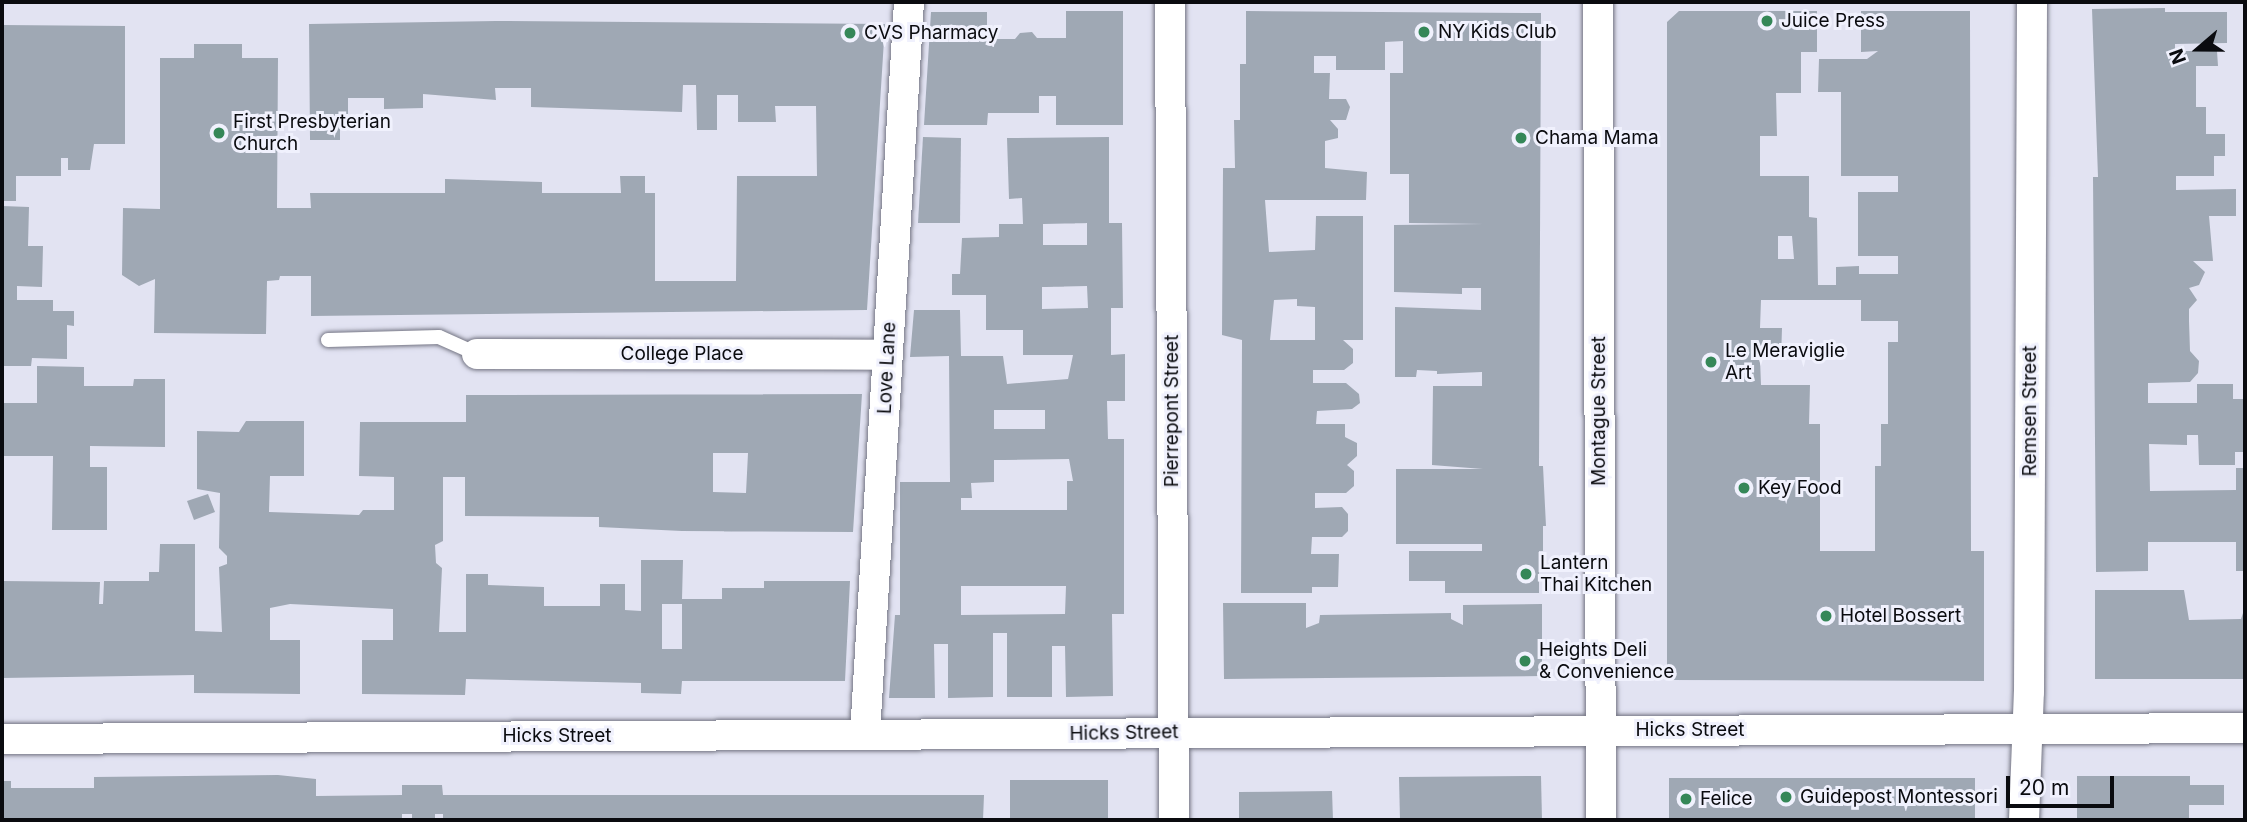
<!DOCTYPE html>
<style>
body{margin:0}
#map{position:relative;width:2247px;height:822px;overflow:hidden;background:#e2e3f2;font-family:Inter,sans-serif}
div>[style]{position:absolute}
.building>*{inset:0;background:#9fa8b4}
.roads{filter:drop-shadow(0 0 2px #747583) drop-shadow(0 0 2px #747583)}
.service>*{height:14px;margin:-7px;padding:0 7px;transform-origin:7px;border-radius:7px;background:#fff}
.minor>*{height:30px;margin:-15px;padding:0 15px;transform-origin:15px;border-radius:15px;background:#fff}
.dots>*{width:19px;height:19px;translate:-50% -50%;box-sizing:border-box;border:4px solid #f0f1fd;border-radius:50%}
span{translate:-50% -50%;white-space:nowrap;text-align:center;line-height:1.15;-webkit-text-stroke:6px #f0f1fd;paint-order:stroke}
.poi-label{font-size:19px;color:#0a0b0f}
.left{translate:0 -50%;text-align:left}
.street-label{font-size:19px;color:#0a0b0f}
.frame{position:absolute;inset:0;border:4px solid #0a0b0f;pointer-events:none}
.north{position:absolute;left:2163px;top:14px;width:70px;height:70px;-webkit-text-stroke:5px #f0f1fd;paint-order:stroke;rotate:250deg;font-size:19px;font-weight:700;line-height:28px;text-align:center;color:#0a0b0f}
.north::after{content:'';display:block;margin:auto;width:24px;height:32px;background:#0a0b0f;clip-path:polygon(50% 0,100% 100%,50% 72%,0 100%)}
.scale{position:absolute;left:2006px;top:776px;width:108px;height:32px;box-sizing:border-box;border:4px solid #0a0b0f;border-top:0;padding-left:9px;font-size:21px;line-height:24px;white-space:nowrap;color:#0a0b0f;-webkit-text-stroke:5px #f0f1fd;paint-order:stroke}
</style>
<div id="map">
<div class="building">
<i style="clip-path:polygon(2165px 8px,2165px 12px,2227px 12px,2227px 43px,2175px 44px,2175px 51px,2217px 51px,2218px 66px,2196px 66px,2196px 107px,2206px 107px,2206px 134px,2225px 134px,2225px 156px,2214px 156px,2214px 176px,2176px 176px,2176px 190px,2236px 189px,2236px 216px,2209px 216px,2213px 261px,2193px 261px,2205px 272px,2199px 285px,2189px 288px,2197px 300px,2189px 309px,2189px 321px,2190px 351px,2199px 361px,2198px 373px,2190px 382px,2148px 383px,2148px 403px,2197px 403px,2197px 384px,2233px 384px,2233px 399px,2245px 399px,2245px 452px,2235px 452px,2235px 465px,2199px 465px,2198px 435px,2187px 435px,2187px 445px,2149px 444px,2150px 491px,2236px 490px,2236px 468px,2245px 468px,2245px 571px,2236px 571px,2236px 542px,2148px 542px,2148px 571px,2096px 572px,2093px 177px,2098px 177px,2092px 9px)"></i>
<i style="clip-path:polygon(1066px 11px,1123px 11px,1123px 125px,1056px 125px,1056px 96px,1039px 96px,1039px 113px,988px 113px,987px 125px,924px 125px,931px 12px,987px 12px,987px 39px,1015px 39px,1020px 33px,1032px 32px,1037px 38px,1066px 38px)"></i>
<i style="clip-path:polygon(evenodd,1246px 11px,1541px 13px,1539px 466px,1543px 466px,1546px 526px,1543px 526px,1543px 551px,1539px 551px,1539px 593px,1445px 593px,1445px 581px,1409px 581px,1409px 551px,1482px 551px,1482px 544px,1396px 544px,1396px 469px,1483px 469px,1432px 465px,1433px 386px,1482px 386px,1482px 372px,1437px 374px,1437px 371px,1417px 370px,1416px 377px,1395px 377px,1395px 307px,1481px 310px,1481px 288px,1462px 288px,1462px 294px,1394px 292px,1394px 225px,1484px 224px,1409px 223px,1409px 174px,1390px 174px,1390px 73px,1403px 73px,1403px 41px,1385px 42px,1385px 70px,1336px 70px,1336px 56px,1314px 56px,1314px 73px,1330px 73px,1329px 99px,1346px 99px,1350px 107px,1346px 120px,1330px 120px,1338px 129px,1338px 138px,1325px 141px,1325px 168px,1367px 172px,1366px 200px,1265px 200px,1269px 252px,1315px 250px,1316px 216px,1363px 216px,1363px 340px,1343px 340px,1353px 349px,1353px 363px,1344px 370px,1313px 370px,1313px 383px,1346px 383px,1359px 394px,1360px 403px,1352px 409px,1317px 411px,1316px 424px,1345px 424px,1345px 437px,1357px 443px,1357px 456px,1347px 465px,1354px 471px,1354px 486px,1346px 493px,1315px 493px,1315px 508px,1342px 507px,1348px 514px,1348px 531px,1342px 537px,1312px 537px,1311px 554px,1339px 554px,1338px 587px,1312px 587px,1312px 593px,1241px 593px,1242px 340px,1222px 335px,1223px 168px,1235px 168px,1234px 120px,1240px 120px,1240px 64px,1246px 64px,1246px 11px,1297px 299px,1297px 306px,1315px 307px,1315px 340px,1270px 340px,1274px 300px,1297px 299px)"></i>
<i style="clip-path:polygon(evenodd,1679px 11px,1817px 11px,1817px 52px,1801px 52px,1801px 93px,1776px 93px,1777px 136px,1760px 136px,1760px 176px,1809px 176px,1809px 217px,1817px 218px,1818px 285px,1836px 285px,1836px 267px,1859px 266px,1859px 274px,1898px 274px,1898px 256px,1858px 256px,1858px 192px,1898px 192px,1898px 176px,1841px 176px,1841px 92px,1818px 92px,1819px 59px,1867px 59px,1878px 51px,1861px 52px,1861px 11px,1970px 11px,1971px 551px,1984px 551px,1984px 681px,1667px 680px,1667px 22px,1679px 11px,1778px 236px,1792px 236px,1794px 259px,1778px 259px,1778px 236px,1679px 11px,1761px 300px,1861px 300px,1861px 321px,1898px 321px,1898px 342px,1888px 342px,1888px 424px,1881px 424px,1881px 466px,1875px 466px,1875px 551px,1820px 551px,1820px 424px,1809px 424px,1810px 385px,1761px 385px,1760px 359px,1781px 359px,1782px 328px,1760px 328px,1761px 300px)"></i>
<i style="clip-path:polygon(496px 21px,885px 24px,867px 310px,311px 316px,311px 276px,280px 276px,279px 280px,267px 281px,266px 334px,154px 333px,155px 279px,139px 286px,122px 275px,123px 208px,160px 209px,160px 58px,194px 58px,194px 44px,242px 44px,242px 58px,278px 58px,277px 208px,311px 208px,310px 193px,445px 193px,445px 179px,542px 182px,542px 193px,621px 193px,620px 176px,645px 176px,645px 193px,655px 193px,655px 281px,736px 281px,737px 176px,817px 176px,816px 106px,775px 106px,776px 122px,738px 122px,738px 95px,717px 95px,717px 130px,697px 130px,696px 85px,683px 85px,682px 112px,531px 107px,531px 88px,495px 88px,496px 100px,423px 94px,423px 108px,384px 109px,384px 98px,348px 98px,348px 125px,340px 124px,340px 140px,310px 140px,309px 24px)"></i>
<i style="clip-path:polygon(2px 25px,125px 26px,125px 144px,94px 144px,90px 170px,68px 170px,68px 158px,61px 158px,61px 176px,16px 176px,16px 201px,2px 201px)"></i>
<i style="clip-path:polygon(923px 137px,961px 138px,960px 223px,918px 223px)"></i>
<i style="clip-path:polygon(evenodd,1109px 137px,1109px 223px,1122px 223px,1123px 308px,1111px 308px,1111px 355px,1125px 354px,1125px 401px,1107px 401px,1108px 439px,1124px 439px,1124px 614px,1112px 614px,1113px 696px,1066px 697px,1065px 646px,1052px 646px,1052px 697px,1007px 697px,1007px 633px,993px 633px,993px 697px,948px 698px,948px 644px,934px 644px,935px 698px,889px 698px,895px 615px,900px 615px,900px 482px,950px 482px,949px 356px,910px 357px,914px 310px,960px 310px,961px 356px,1003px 356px,1007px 384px,1068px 379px,1073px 355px,1023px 355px,1023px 330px,986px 330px,986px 295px,952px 295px,952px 274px,960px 274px,962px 238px,999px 237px,999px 224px,1023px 224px,1022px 198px,1009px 199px,1007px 138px,1109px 137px,1087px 223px,1087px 245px,1043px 245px,1043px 224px,1087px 223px,1109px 137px,1087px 286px,1088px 308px,1042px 309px,1042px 287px,1087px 286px,1109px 137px,994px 410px,1045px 410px,1045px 429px,994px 429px,994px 410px,1109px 137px,1069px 459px,1073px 481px,1067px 481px,1067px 510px,961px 510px,961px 498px,972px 498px,971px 483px,994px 482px,994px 460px,1069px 459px,1109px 137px,961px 586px,1066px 586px,1065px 614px,961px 615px,961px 586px)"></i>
<i style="clip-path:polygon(2px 206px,29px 207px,28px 246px,43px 246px,42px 287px,17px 286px,17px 300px,53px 300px,53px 311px,74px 311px,74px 326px,67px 325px,67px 359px,32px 358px,31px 366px,2px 366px)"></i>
<i style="clip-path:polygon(37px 366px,84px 367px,84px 386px,133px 386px,134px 379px,165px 379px,165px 447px,90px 446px,90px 467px,107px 467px,107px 530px,52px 530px,53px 456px,2px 456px,2px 403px,37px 403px)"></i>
<i style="clip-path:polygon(evenodd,862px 394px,853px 532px,682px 531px,599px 527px,599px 517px,465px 516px,465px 477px,443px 477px,443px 541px,435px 545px,436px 563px,442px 568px,439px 632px,466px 632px,466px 574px,488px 574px,488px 585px,544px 587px,544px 606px,600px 606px,600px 584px,625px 584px,625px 610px,641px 611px,641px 560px,683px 560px,682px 599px,722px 599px,722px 588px,764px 588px,764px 581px,850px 581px,845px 681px,682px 681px,681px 694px,641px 693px,641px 683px,466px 679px,465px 695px,362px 694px,362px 640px,393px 640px,393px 609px,290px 604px,270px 608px,270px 640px,300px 640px,300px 694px,194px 693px,194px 675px,2px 678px,2px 581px,100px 582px,99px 604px,103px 604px,104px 581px,149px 581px,149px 572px,159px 572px,160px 544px,195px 544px,195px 631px,222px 632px,219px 567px,227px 564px,227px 556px,219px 548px,220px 493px,197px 489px,197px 431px,239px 432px,246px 421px,304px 421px,304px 476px,270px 476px,269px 512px,359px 515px,363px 510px,394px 510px,394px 477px,359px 476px,360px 422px,466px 422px,466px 395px,862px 394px,713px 453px,748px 453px,746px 493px,713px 492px,713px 453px,862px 394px,662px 604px,682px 604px,682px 649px,662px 649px,662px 604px)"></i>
<i style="clip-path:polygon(208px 494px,215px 512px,194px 520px,187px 501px)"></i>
<i style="clip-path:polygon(2095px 590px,2184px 590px,2189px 620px,2241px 619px,2245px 607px,2245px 679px,2095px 679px)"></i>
<i style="clip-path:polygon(1223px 603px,1306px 603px,1306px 628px,1319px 623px,1320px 615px,1451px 613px,1451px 619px,1463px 625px,1463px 605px,1542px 604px,1542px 676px,1224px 679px)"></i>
<i style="clip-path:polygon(278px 775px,316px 779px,316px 796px,402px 795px,402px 785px,442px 785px,443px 795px,984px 795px,983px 820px,443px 820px,443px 814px,435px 814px,435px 820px,412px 820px,412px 814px,402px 814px,402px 820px,2px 820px,2px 781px,11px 781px,11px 788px,94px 788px,94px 777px)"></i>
<i style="clip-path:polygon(1541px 776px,1542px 820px,1400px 820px,1399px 777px)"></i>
<i style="clip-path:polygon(2077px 776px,2190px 776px,2190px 785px,2224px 785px,2224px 805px,2189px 805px,2189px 820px,2077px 820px)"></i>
<i style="clip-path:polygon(1669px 778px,1975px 778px,1975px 820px,1669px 820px)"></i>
<i style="clip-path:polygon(1010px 780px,1108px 780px,1108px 820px,1010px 820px)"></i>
<i style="clip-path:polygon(1332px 791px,1333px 820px,1239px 820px,1239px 792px)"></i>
</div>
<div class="roads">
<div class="service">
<i style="left:328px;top:340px;width:111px;rotate:-1.5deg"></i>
<i style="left:439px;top:337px;width:42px;rotate:24.1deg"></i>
</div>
<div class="minor">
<i style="left:1170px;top:2px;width:818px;rotate:89.72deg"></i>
<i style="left:1598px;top:2px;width:818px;rotate:89.79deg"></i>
<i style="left:477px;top:354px;width:411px;rotate:0.1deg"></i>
<i style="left:865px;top:734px;width:733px;rotate:-86.56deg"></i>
<i style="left:2px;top:739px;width:2243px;rotate:-0.28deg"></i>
<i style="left:2024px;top:820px;width:128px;rotate:-87.8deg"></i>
<i style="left:2029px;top:692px;width:690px;rotate:-89.75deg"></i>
</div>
</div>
<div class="dots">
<i style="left:1767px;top:21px;background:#358758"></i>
<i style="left:1424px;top:32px;background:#358758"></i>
<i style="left:850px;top:33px;background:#358758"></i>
<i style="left:219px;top:133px;background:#358758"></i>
<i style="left:1521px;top:138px;background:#358758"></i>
<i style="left:1711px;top:362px;background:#358758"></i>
<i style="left:1744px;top:488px;background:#358758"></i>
<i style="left:1526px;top:574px;background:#358758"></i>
<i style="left:1826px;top:616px;background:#358758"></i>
<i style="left:1525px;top:661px;background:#358758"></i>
<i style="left:1786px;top:797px;background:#358758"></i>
<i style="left:1686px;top:799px;background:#358758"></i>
</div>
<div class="poi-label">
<span class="left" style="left:1781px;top:21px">Juice Press</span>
<span class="left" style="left:1438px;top:32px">NY Kids Club</span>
<span class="left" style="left:864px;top:33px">CVS Pharmacy</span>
<span class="left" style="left:233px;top:133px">First Presbyterian<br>Church</span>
<span class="left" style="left:1535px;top:138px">Chama Mama</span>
<span class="left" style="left:1725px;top:362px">Le Meraviglie<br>Art</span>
<span class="left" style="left:1758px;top:488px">Key Food</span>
<span class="left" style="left:1540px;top:574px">Lantern<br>Thai Kitchen</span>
<span class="left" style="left:1840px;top:616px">Hotel Bossert</span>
<span class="left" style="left:1539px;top:661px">Heights Deli<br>&amp; Convenience</span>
<span class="left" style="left:1800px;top:797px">Guidepost Montessori</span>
<span class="left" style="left:1700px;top:799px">Felice</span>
</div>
<div class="street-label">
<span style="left:682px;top:354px">College Place</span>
<span style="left:887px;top:368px;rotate:-87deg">Love Lane</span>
<span style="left:1172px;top:411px;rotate:-90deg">Pierrepont Street</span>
<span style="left:1599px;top:411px;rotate:-90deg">Montague Street</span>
<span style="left:2030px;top:411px;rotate:-90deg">Remsen Street</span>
<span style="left:1690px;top:730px">Hicks Street</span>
<span style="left:1124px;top:733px;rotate:-1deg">Hicks Street</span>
<span style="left:557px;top:736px">Hicks Street</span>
</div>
<div class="frame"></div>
<div class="north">N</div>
<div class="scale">20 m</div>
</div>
